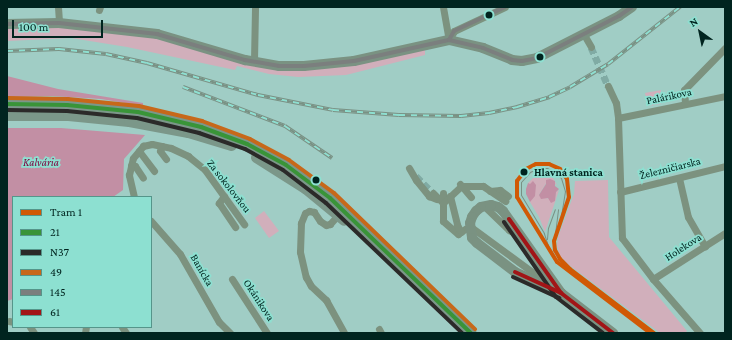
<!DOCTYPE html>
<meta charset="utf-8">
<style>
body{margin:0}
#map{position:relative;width:732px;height:340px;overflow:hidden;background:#a0cdc5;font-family:"Crimson Pro",serif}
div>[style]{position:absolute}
.green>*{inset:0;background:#d1afbb}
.forest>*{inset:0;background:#c28fa4}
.street-tunnel>*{height:7px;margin-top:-3.5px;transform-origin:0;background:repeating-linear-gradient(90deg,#80aba4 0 7px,transparent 0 10.5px)}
.street>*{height:7px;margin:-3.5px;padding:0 3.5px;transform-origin:3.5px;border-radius:3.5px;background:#7c927f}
.secondary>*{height:10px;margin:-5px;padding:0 5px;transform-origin:5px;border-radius:5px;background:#7a9282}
.primary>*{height:11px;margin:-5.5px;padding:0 5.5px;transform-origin:5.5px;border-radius:5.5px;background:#7b9789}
.tram>*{height:1px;margin:-0.5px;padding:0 0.5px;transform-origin:0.5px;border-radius:0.5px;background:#799184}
.rail>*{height:3.5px;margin-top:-1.75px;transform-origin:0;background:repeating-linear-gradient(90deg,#8de0d1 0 6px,#799184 0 12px);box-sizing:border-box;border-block:1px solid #799184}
.bus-1>*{height:4px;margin:-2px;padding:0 2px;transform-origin:2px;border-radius:2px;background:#399438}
.bus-2>*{height:4px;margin:-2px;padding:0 2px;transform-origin:2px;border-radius:2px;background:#2b2a29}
.bus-3>*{height:4px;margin:-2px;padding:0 2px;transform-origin:2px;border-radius:2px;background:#c7681a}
.bus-4>*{height:4px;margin:-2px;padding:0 2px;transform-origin:2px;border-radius:2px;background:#7b7f7e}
.bus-5>*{height:4px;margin:-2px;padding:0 2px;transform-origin:2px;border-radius:2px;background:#a21517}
.tram-1>*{height:4px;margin:-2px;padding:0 2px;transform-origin:2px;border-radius:2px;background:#d05905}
.dots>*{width:11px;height:11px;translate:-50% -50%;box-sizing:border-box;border:2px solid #8de0d1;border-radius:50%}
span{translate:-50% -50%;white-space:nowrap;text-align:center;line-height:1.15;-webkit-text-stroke:3.5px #8de0d1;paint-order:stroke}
.street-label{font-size:11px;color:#00241f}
.park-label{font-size:11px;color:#7e003d;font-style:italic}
.stop-label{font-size:11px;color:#00241f;font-weight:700}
.left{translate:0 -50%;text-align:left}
.frame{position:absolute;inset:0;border:8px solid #00241f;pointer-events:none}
.legend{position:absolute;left:12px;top:196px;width:140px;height:132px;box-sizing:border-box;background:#8de0d1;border:1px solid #55958a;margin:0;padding:5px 7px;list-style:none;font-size:12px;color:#00241f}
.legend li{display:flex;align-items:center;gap:8px;height:20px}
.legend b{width:20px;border:1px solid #55958a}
.north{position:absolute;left:680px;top:12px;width:40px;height:40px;-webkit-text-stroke:3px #8de0d1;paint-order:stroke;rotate:327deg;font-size:11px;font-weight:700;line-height:16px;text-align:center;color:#00241f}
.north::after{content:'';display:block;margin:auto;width:14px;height:18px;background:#00241f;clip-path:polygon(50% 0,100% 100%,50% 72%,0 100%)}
.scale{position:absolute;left:12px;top:20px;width:91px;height:18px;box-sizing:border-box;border:2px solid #00241f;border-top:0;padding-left:5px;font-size:12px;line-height:14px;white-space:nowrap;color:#00241f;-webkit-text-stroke:3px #8de0d1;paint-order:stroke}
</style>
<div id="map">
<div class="green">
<i style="clip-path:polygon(57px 27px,150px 37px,262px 67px,425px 49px,425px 55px,346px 75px,298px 77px,269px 74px,237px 66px,235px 70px,127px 47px,71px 38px,7px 41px,7px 29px)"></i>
<i style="clip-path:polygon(661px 90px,661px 104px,648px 106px,645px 93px)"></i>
<i style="clip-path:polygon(543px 174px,553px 178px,558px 187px,552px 180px,548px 180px,539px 195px,545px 198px,555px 199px,556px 192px,559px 190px,545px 232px,539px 217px,530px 202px,535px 190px,528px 183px,534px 177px,539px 175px,539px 177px,543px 177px)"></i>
<i style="clip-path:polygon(608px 180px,609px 237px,687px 331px,685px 333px,660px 333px,569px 265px,560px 256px,557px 246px,558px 237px,574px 194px,575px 181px)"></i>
<i style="clip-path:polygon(264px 211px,279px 231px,269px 238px,255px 218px)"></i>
</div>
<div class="forest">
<i style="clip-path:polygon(7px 76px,58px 89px,143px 103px,143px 106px,101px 99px,52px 96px,7px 97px)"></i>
<i style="clip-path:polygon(7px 128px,61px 128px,145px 135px,124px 159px,123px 190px,113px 197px,13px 197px,13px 299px,7px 301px)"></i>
<i style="clip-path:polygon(550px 179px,555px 181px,555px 186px,559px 189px,556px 192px,555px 201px,551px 203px,548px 198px,541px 199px,539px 195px,546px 184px,546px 180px)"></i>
<i style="clip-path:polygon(533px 181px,536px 185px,535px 196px,530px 202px,526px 194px,526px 189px,528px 183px,530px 184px)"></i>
</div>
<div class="street-tunnel">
<i style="left:591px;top:47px;width:43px;rotate:66.4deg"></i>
<i style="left:416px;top:176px;width:24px;rotate:45deg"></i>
</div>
<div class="street">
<i style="left:58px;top:7px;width:16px;rotate:86deg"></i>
<i style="left:443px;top:7px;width:34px;rotate:80deg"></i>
<i style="left:99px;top:10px;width:3px;rotate:-72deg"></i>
<i style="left:583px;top:33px;width:16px;rotate:60deg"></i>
<i style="left:449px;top:40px;width:10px;rotate:-61deg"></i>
<i style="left:454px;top:31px;width:56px;rotate:-25.2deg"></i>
<i style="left:254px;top:61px;width:54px;rotate:-88.9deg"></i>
<i style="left:608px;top:86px;width:19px;rotate:65deg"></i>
<i style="left:616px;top:103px;width:15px;rotate:82deg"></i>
<i style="left:618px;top:118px;width:120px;rotate:88.1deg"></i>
<i style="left:622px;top:238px;width:51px;rotate:52.9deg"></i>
<i style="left:653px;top:279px;width:72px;rotate:49deg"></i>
<i style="left:685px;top:103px;width:13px;rotate:-94deg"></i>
<i style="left:684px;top:90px;width:59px;rotate:-45.7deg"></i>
<i style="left:618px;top:118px;width:109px;rotate:-11.6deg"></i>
<i style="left:162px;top:146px;width:5px;rotate:112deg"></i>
<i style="left:160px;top:151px;width:10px;rotate:53deg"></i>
<i style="left:139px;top:151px;width:25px;rotate:53deg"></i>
<i style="left:131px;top:165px;width:4px;rotate:14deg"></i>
<i style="left:135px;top:166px;width:14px;rotate:56deg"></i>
<i style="left:409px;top:168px;width:14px;rotate:60deg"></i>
<i style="left:416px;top:180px;width:21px;rotate:51deg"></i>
<i style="left:429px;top:196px;width:8px;rotate:23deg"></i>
<i style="left:679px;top:178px;width:40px;rotate:77deg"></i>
<i style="left:688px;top:217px;width:34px;rotate:60deg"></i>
<i style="left:460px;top:184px;width:17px;rotate:50deg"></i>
<i style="left:490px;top:191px;width:10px;rotate:-6deg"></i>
<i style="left:500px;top:190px;width:10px;rotate:37deg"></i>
<i style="left:620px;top:192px;width:108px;rotate:-13.9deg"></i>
<i style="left:433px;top:193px;width:14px;rotate:45deg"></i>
<i style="left:443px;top:203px;width:18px;rotate:90deg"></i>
<i style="left:443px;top:221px;width:20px;rotate:41deg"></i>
<i style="left:458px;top:234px;width:9px;rotate:-36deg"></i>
<i style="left:443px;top:193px;width:10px;rotate:90deg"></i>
<i style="left:443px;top:203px;width:25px;rotate:-43deg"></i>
<i style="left:461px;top:186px;width:22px"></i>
<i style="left:483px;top:186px;width:27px;rotate:34deg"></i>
<i style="left:224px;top:196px;width:9px;rotate:126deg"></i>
<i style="left:219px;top:203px;width:29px;rotate:56deg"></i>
<i style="left:450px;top:196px;width:30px;rotate:76deg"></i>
<i style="left:457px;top:225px;width:8px;rotate:60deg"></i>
<i style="left:134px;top:197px;width:23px;rotate:-103deg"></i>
<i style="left:129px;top:175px;width:17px;rotate:-77deg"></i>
<i style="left:133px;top:158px;width:16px;rotate:-50deg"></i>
<i style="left:143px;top:146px;width:9px;rotate:-13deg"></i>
<i style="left:152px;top:144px;width:19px;rotate:12deg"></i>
<i style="left:171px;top:148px;width:19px;rotate:25deg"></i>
<i style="left:188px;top:156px;width:22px;rotate:39deg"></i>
<i style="left:205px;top:170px;width:67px;rotate:54.2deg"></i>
<i style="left:484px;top:206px;width:35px;rotate:44deg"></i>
<i style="left:509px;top:230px;width:12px;rotate:20deg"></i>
<i style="left:338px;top:215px;width:12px;rotate:132deg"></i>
<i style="left:330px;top:224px;width:4px;rotate:166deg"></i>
<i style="left:326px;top:225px;width:7px;rotate:-146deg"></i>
<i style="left:320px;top:221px;width:11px;rotate:-124deg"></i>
<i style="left:314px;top:212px;width:5px;rotate:-169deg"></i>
<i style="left:309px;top:211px;width:4px;rotate:153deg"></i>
<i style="left:305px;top:213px;width:11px;rotate:112deg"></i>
<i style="left:301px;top:223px;width:29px;rotate:92deg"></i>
<i style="left:300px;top:252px;width:26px;rotate:77deg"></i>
<i style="left:306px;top:277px;width:10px;rotate:61deg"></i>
<i style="left:311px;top:286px;width:21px;rotate:43deg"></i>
<i style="left:326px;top:300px;width:37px;rotate:61deg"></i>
<i style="left:151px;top:221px;width:44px;rotate:48.7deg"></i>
<i style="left:180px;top:254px;width:78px;rotate:60.2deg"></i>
<i style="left:219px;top:322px;width:16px;rotate:45deg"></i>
<i style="left:471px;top:227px;width:98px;rotate:36.3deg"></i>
<i style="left:232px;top:279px;width:64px;rotate:57.1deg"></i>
<i style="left:653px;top:279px;width:85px;rotate:-32.6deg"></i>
<i style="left:9px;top:321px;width:4px;rotate:14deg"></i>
<i style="left:30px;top:327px;width:7px;rotate:56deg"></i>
<i style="left:122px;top:327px;width:7px;rotate:56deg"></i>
<i style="left:379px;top:329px;width:4px;rotate:63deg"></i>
<i style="left:85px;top:333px;width:6px;rotate:-81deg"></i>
</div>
<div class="secondary">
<i style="left:7px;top:24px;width:52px;rotate:-1.1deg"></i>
<i style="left:59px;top:23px;width:99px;rotate:6.4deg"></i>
<i style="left:157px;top:34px;width:92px;rotate:16.5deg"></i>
<i style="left:245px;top:60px;width:35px;rotate:10deg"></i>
<i style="left:279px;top:66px;width:25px"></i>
<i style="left:304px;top:66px;width:50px;rotate:-5.7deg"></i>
<i style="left:354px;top:61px;width:97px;rotate:-12.5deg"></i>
<i style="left:449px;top:40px;width:35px;rotate:13deg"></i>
<i style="left:483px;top:48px;width:31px;rotate:22deg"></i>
<i style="left:512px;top:60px;width:10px;rotate:6deg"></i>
<i style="left:522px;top:61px;width:15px;rotate:-11deg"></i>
<i style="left:537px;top:58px;width:92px;rotate:-27.1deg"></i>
<i style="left:619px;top:16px;width:16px;rotate:-35deg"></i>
<i style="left:561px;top:293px;width:100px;rotate:-125.3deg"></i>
<i style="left:503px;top:211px;width:6px;rotate:-141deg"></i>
<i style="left:498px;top:207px;width:7px;rotate:-164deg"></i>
<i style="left:491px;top:205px;width:10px;rotate:169deg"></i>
<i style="left:481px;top:207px;width:6px;rotate:141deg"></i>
<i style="left:476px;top:211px;width:7px;rotate:124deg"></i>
<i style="left:472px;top:217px;width:6px;rotate:108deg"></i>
<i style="left:470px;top:223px;width:15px;rotate:82deg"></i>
<i style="left:472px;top:238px;width:7px;rotate:45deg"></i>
<i style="left:477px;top:243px;width:48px;rotate:37.3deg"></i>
<i style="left:515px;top:272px;width:51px;rotate:24.5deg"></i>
<i style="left:561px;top:293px;width:66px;rotate:37.6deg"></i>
</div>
<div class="primary">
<i style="left:7px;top:104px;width:60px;rotate:1deg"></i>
<i style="left:67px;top:105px;width:71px;rotate:5.6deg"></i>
<i style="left:138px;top:112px;width:65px;rotate:13.4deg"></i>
<i style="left:201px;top:127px;width:49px;rotate:20.3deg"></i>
<i style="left:247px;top:144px;width:44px;rotate:28.3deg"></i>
<i style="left:286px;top:165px;width:55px;rotate:36.9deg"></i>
<i style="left:330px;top:198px;width:195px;rotate:43.8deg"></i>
<i style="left:7px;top:115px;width:61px"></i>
<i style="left:68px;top:115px;width:61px;rotate:5.6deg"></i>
<i style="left:129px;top:121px;width:60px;rotate:10.6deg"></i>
<i style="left:188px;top:132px;width:45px;rotate:16.8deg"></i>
<i style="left:256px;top:157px;width:58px;rotate:32.3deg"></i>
<i style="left:305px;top:188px;width:50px;rotate:39.4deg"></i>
</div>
<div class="tram">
<i style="left:555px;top:234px;width:25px;rotate:-83deg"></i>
<i style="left:547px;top:239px;width:11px;rotate:-85deg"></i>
<i style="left:548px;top:228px;width:20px;rotate:-70deg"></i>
<i style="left:550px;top:252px;width:20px;rotate:-108deg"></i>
<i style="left:544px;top:233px;width:44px;rotate:-121.2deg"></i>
<i style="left:521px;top:195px;width:13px;rotate:-90deg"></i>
<i style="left:521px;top:182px;width:13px;rotate:-48deg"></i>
<i style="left:530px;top:172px;width:9px;rotate:-27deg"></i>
<i style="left:538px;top:168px;width:9px"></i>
<i style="left:547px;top:168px;width:9px;rotate:27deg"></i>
<i style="left:555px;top:172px;width:8px;rotate:45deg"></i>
<i style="left:561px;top:178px;width:14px;rotate:73deg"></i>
<i style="left:565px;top:191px;width:26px;rotate:99deg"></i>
</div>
<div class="rail">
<i style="left:7px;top:51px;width:52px;rotate:-2.2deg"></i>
<i style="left:59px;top:49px;width:47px;rotate:6.1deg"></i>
<i style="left:106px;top:54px;width:42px;rotate:12.4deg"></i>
<i style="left:147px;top:63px;width:116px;rotate:16.1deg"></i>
<i style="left:258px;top:95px;width:76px;rotate:11.3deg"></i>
<i style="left:333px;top:110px;width:66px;rotate:4.3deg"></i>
<i style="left:399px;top:115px;width:62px;rotate:0.9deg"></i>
<i style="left:461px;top:116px;width:28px;rotate:-6deg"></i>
<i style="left:489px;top:113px;width:29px;rotate:-12deg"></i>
<i style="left:517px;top:107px;width:34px;rotate:-17deg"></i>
<i style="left:549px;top:97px;width:23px;rotate:-25deg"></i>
<i style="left:570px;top:87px;width:44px;rotate:-31.2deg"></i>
<i style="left:608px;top:64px;width:92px;rotate:-38.4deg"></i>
<i style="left:183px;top:87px;width:109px;rotate:20.9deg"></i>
<i style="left:285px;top:126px;width:57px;rotate:34.2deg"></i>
</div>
<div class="bus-1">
<i style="left:7px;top:104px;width:60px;rotate:1deg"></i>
<i style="left:67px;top:105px;width:71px;rotate:5.6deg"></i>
<i style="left:138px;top:112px;width:65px;rotate:13.4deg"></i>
<i style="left:201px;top:127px;width:49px;rotate:20.3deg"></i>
<i style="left:247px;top:144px;width:44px;rotate:28.3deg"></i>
<i style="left:286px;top:165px;width:55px;rotate:36.9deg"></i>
<i style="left:330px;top:198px;width:195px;rotate:43.8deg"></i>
</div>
<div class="bus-2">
<i style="left:7px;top:110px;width:60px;rotate:1deg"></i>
<i style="left:67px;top:111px;width:70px;rotate:5.7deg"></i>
<i style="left:137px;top:118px;width:64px;rotate:13.6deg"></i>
<i style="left:199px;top:133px;width:49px;rotate:19.2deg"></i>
<i style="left:245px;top:149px;width:43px;rotate:28.9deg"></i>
<i style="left:283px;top:170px;width:54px;rotate:37.5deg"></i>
<i style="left:326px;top:203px;width:188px;rotate:43.7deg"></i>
<i style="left:504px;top:222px;width:91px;rotate:55.3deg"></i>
<i style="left:556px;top:297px;width:59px;rotate:37.5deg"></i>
<i style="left:513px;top:277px;width:51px;rotate:24.5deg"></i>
</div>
<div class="bus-3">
<i style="left:7px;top:98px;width:61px;rotate:0.9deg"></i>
<i style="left:68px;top:99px;width:71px;rotate:5.6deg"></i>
<i style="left:139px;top:106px;width:65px;rotate:13.4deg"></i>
<i style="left:202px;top:121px;width:51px;rotate:20.6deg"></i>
<i style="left:250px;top:139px;width:44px;rotate:28.3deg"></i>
<i style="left:289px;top:160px;width:56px;rotate:36.3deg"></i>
<i style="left:334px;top:193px;width:196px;rotate:44deg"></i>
</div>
<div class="bus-4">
<i style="left:7px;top:24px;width:52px;rotate:-1.1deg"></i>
<i style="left:59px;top:23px;width:99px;rotate:6.4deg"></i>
<i style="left:157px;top:34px;width:92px;rotate:16.5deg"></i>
<i style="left:245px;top:60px;width:35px;rotate:10deg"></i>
<i style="left:279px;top:66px;width:25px"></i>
<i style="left:304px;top:66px;width:50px;rotate:-5.7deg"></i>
<i style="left:354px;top:61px;width:97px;rotate:-12.5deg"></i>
<i style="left:449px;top:40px;width:35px;rotate:13deg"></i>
<i style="left:483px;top:48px;width:31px;rotate:22deg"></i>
<i style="left:512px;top:60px;width:10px;rotate:6deg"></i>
<i style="left:522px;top:61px;width:15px;rotate:-11deg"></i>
<i style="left:537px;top:58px;width:92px;rotate:-27.1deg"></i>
<i style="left:619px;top:16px;width:16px;rotate:-35deg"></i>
<i style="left:449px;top:40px;width:10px;rotate:-61deg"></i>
<i style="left:454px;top:31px;width:56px;rotate:-25.2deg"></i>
</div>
<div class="bus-5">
<i style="left:509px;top:219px;width:90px;rotate:54.9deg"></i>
<i style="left:561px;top:293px;width:66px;rotate:37.6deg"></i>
<i style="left:515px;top:272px;width:51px;rotate:24.5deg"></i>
</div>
<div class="tram-1">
<i style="left:650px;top:333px;width:117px;rotate:-142.6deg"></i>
<i style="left:557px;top:262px;width:76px;rotate:-121.6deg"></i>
<i style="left:517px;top:197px;width:16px;rotate:-90deg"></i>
<i style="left:517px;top:181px;width:15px;rotate:-53deg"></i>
<i style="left:526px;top:169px;width:11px;rotate:-27deg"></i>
<i style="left:536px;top:164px;width:13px"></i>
<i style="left:549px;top:164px;width:12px;rotate:24deg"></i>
<i style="left:560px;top:169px;width:12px;rotate:55deg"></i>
<i style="left:567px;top:179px;width:18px;rotate:84deg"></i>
<i style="left:569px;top:197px;width:46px;rotate:108.8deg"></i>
<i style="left:554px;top:241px;width:9px;rotate:84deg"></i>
<i style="left:555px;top:250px;width:10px;rotate:61deg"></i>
<i style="left:560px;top:259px;width:14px;rotate:45deg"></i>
<i style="left:570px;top:269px;width:106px;rotate:37.3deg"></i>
</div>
<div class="dots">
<i style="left:489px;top:15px;background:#00241f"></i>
<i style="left:540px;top:57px;background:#00241f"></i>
<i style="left:524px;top:172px;background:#00241f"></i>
<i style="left:316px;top:180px;background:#00241f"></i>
</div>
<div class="street-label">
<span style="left:669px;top:96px;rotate:-12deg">Palárikova</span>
<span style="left:670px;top:168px;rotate:-14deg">Železničiarska</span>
<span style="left:229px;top:186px;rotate:52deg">Za sokolovňou</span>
<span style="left:683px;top:247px;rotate:-33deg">Holekova</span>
<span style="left:202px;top:270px;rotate:60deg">Banícka</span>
<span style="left:259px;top:300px;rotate:57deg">Okánikova</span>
</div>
<div class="park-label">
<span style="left:41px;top:162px">Kalvária</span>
</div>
<div class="stop-label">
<span class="left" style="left:534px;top:172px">Hlavná stanica</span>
</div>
<div class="frame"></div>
<ul class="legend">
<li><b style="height:5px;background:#d05905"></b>Tram 1</li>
<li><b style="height:5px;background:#399438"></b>21</li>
<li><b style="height:5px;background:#2b2a29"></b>N37</li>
<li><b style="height:5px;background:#c7681a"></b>49</li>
<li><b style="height:5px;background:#7b7f7e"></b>145</li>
<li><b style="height:5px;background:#a21517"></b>61</li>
</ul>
<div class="north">N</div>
<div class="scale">100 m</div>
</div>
